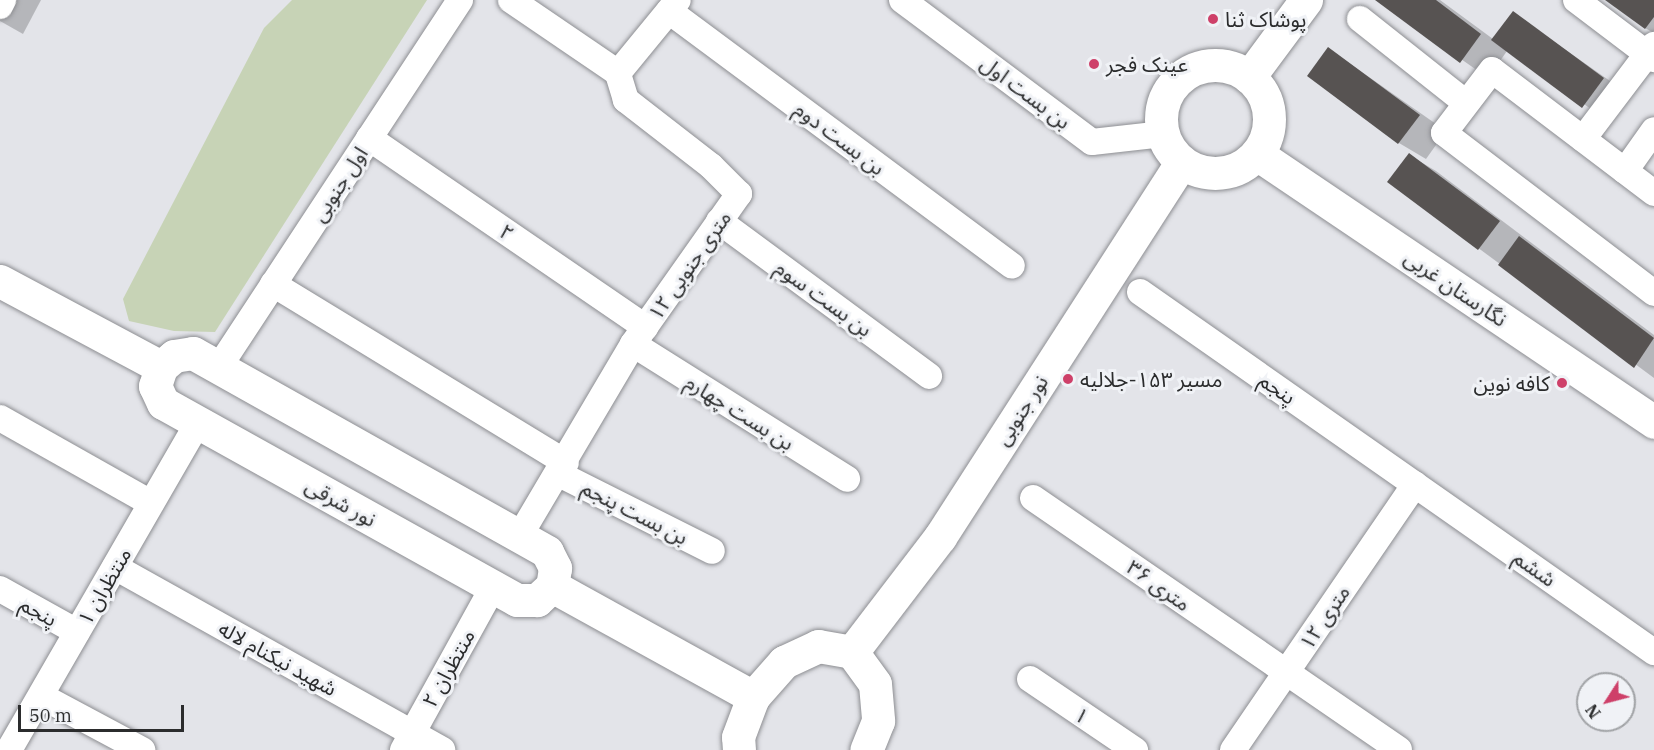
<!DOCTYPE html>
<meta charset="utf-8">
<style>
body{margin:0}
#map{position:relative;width:1654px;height:750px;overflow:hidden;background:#e3e4e9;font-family:"IBM Plex Serif","Noto Sans Arabic",serif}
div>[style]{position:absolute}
.green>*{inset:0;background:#c7d3b6}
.shadow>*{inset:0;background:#0003}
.building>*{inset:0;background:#575352}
.roads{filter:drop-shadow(0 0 2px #8d8e92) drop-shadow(0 0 2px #8d8e92)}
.street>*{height:26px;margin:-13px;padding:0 13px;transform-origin:13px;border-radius:13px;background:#fff}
.secondary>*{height:33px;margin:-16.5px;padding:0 16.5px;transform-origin:16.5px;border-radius:16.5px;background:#fff}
.secondary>.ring{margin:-16.5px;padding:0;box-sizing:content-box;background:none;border:33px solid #fff;border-radius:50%}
.dots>*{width:16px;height:16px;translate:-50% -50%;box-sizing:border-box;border:3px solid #f0f2f6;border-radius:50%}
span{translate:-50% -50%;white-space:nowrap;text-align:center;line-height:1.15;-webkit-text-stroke:6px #f0f2f6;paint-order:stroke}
.poi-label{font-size:21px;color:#2b2c2d}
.left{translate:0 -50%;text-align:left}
.right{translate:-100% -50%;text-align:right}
.street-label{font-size:21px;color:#2b2c2d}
.north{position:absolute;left:1576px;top:672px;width:60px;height:60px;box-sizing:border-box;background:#f0f2f6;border:2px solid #a1a3a6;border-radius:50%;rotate:234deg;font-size:16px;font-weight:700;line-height:24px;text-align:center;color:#2b2c2d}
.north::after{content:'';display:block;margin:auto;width:21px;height:27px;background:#ce4069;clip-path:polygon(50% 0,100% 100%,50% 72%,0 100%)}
.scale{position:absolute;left:18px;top:705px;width:166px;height:27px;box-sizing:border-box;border:3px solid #2b2c2d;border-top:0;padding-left:8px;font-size:18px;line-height:21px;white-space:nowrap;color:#2b2c2d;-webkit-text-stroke:4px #f0f2f6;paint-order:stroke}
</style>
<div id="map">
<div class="green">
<i style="clip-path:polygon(292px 0,427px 0,215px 332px,174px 331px,129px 321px,123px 299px,264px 28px)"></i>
</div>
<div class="shadow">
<i style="clip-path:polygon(0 0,41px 0,23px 34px,0 21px)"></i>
<i style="clip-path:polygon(1377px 0,1440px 0,1493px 39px,1513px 13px,1630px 95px,1610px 122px,1507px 51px,1488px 78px)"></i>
<i style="clip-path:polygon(1608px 0,1654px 0,1654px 33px,1645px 28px)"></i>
<i style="clip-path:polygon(1329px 49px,1446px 131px,1426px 159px,1399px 143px)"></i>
<i style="clip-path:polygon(1409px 155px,1436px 171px,1654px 335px,1654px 378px,1389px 182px)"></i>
</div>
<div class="building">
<i style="clip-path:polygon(1375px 0,1436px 0,1481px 34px,1460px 63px)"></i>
<i style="clip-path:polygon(1605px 0,1654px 0,1654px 17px,1645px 29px)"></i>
<i style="clip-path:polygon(1513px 11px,1604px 78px,1582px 108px,1491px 40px)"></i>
<i style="clip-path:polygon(1328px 47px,1420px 115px,1398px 144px,1307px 76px)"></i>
<i style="clip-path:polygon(1409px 153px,1500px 221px,1478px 250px,1387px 182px)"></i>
<i style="clip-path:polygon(1519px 236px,1654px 338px,1634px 368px,1498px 265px)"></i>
</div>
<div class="roads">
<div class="street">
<i style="left:511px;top:0;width:130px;rotate:34.3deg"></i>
<i style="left:902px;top:0;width:237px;rotate:36.8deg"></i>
<i style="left:1092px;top:142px;width:71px;rotate:-6.4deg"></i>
<i style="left:1576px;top:0;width:98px;rotate:37.1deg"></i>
<i style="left:0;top:6px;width:7px;rotate:-63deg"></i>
<i style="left:669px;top:11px;width:427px;rotate:36.6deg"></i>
<i style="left:1360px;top:19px;width:135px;rotate:38.4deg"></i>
<i style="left:369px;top:138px;width:335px;rotate:34.4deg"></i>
<i style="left:1583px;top:139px;width:118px;rotate:-52.9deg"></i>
<i style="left:1625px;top:171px;width:50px;rotate:-54.7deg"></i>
<i style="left:1654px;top:193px;width:203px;rotate:-142.8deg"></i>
<i style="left:1492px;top:70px;width:79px;rotate:127.3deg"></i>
<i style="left:1444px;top:133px;width:264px;rotate:37.3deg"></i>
<i style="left:719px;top:221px;width:261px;rotate:36.4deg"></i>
<i style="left:273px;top:284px;width:343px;rotate:31.4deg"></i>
<i style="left:1140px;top:292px;width:628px;rotate:35.01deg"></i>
<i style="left:633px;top:344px;width:253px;rotate:32.2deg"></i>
<i style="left:219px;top:367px;width:439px;rotate:-56.7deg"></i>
<i style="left:0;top:418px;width:173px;rotate:29.4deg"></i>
<i style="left:559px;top:474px;width:171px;rotate:26.7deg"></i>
<i style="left:1033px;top:498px;width:444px;rotate:34.5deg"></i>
<i style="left:519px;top:537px;width:224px;rotate:-59.4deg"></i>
<i style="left:633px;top:344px;width:184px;rotate:-54.8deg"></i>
<i style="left:739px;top:194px;width:40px;rotate:-135deg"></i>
<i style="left:711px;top:166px;width:108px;rotate:-142.2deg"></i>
<i style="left:626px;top:100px;width:28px;rotate:-107deg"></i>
<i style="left:618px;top:73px;width:94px;rotate:-50.6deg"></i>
<i style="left:115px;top:567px;width:375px;rotate:29.2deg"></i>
<i style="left:0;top:589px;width:88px;rotate:29.2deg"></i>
<i style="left:1030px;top:679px;width:127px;rotate:34.1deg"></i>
<i style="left:41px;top:696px;width:115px;rotate:28.1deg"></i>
<i style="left:9px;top:750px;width:379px;rotate:-60deg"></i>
<i style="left:403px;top:750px;width:186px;rotate:-61.1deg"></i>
<i style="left:1233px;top:750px;width:322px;rotate:-55.6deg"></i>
</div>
<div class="secondary">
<i class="ring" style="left:1161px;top:65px;width:75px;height:75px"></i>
<i style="left:1249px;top:77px;width:96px;rotate:-53.5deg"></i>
<i style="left:1257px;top:154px;width:479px;rotate:34deg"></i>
<i style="left:0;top:281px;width:183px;rotate:28.1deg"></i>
<i style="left:193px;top:353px;width:406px;rotate:29.3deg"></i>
<i style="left:547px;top:552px;width:18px;rotate:63deg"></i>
<i style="left:555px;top:568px;width:18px;rotate:99deg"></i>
<i style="left:552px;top:586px;width:21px;rotate:137deg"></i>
<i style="left:537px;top:600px;width:20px;rotate:180deg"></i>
<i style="left:517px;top:600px;width:405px;rotate:-150.9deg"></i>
<i style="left:163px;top:403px;width:19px;rotate:-115deg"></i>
<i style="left:155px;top:386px;width:20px;rotate:-72deg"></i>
<i style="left:161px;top:367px;width:17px;rotate:-40deg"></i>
<i style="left:174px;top:356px;width:19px;rotate:-9deg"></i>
<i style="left:552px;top:586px;width:230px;rotate:28.9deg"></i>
<i style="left:852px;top:652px;width:145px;rotate:-52.6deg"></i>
<i style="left:940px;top:537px;width:446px;rotate:-57.2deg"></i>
<i style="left:739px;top:750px;width:13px;rotate:-94deg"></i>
<i style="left:738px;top:737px;width:43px;rotate:-69.4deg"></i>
<i style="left:753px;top:697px;width:47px;rotate:-48.5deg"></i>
<i style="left:784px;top:662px;width:38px;rotate:-25deg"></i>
<i style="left:818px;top:646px;width:35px;rotate:10deg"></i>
<i style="left:852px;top:652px;width:39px;rotate:54deg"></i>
<i style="left:875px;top:684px;width:37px;rotate:85deg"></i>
<i style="left:878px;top:721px;width:31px;rotate:112deg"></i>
</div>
</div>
<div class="dots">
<i style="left:1213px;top:19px;background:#ce4069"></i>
<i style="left:1094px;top:64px;background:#ce4069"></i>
<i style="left:1068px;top:379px;background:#ce4069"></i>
<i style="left:1562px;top:383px;background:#ce4069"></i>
</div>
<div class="poi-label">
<span class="left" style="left:1225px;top:19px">پوشاک ثنا</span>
<span class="left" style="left:1106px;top:64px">عینک فجر</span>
<span class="left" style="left:1080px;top:379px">مسیر ۱۵۳-جلالیه</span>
<span class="right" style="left:1550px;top:383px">کافه نوین</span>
</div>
<div class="street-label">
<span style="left:1026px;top:92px;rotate:37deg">بن بست اول</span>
<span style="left:840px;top:138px;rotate:37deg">بن بست دوم</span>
<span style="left:339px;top:184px;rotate:-57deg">اول جنوبی</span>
<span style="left:507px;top:232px;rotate:34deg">۲</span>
<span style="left:689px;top:265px;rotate:-55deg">۱۲ متری جنوبی</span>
<span style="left:1456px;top:288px;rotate:34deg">نگارستان غربی</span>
<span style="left:824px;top:298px;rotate:36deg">بن بست سوم</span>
<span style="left:1278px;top:388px;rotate:35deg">پنجم</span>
<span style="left:1021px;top:410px;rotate:-57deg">نور جنوبی</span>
<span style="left:740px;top:412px;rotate:32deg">بن بست چهارم</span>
<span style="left:341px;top:502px;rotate:29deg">نور شرقی</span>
<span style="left:635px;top:512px;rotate:27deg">بن بست پنجم</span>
<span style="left:1535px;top:568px;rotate:35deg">ششم</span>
<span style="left:1159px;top:585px;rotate:35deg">۳۶ متری</span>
<span style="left:104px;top:586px;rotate:-60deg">منتظران ۱</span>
<span style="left:39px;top:611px;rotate:29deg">پنجم</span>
<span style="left:1324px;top:617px;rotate:-56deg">۱۲ متری</span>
<span style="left:278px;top:658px;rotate:29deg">شهید نیکنام لاله</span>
<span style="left:448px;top:668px;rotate:-61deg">منتظران ۲</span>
<span style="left:1082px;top:715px;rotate:34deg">۱</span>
</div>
<div class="north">N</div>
<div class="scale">50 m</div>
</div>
